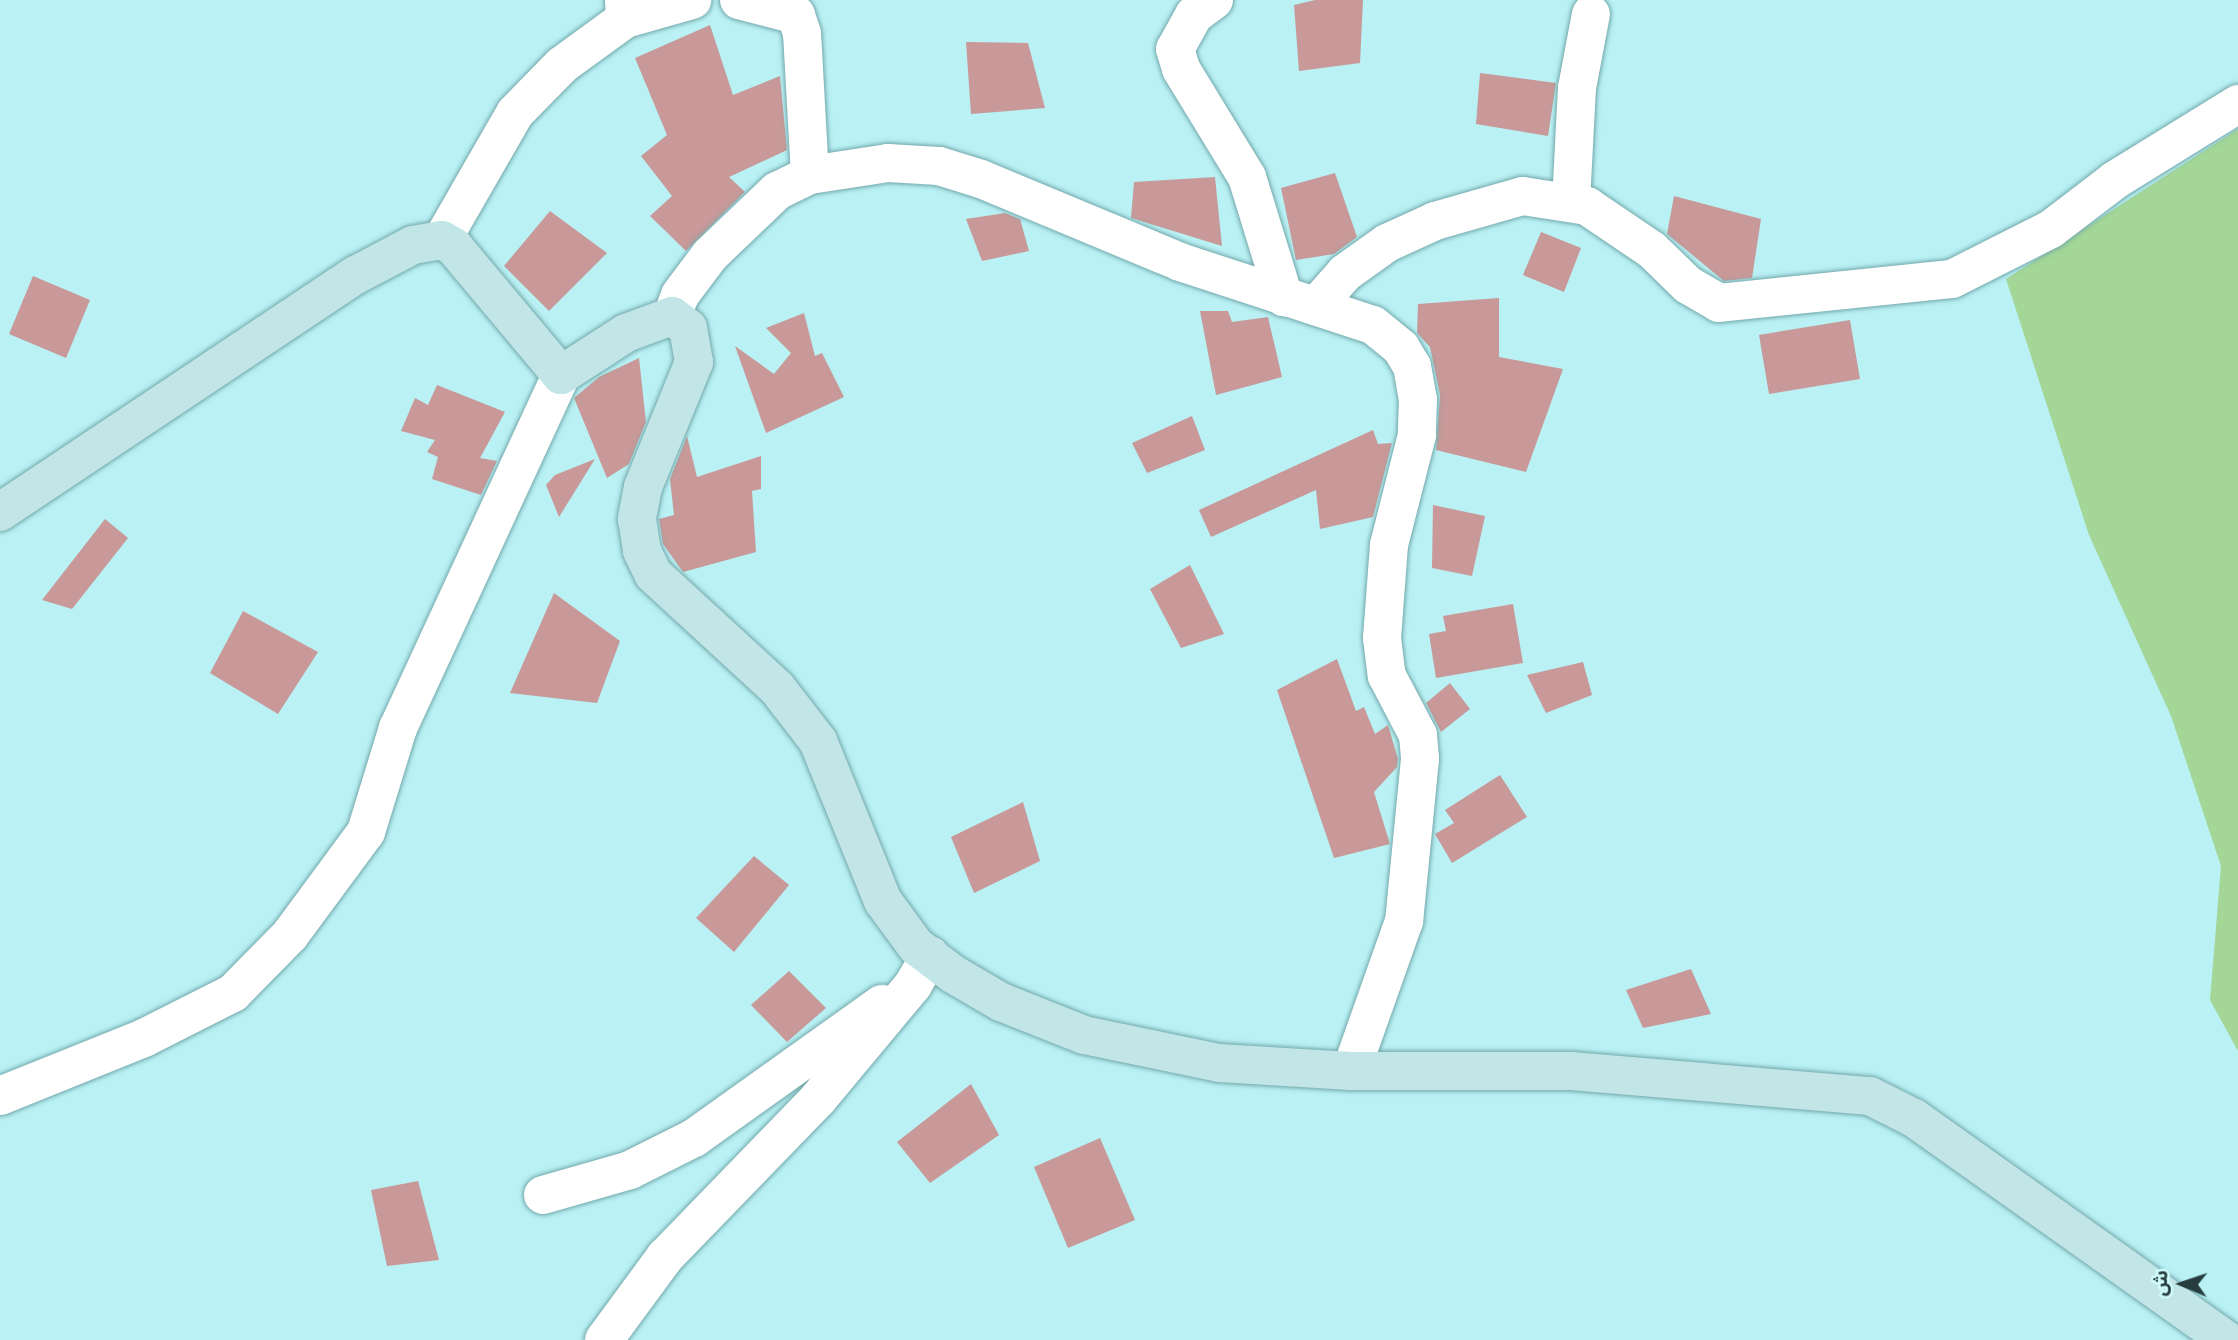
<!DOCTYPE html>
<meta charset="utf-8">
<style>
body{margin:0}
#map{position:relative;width:2238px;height:1340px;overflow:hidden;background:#b9f1f4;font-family:Montserrat,"Noto Sans Arabic",sans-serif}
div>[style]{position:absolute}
.green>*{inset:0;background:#a3d697}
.building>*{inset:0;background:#c89998}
.roads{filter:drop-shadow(0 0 2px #73a8ab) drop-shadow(0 0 2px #73a8ab)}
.street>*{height:38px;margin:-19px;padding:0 19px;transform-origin:19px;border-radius:19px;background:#fff}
.secondary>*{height:38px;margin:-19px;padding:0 19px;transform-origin:19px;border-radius:19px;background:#c2e5e7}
span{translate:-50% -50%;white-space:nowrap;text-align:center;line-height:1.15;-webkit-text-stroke:5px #d0fcfe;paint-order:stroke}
.north{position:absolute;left:2147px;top:1249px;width:70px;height:70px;-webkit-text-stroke:5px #d0fcfe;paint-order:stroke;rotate:272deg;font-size:19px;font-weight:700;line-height:28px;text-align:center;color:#263c3d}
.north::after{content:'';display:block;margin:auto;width:24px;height:32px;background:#263c3d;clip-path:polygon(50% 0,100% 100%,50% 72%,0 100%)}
</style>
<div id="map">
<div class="green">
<i style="clip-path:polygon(2238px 129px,2238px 1051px,2210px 1000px,2221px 866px,2171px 716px,2089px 535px,2006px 279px)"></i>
</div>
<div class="building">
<i style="clip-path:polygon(1315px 0,1363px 0,1360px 63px,1299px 71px,1294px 5px)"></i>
<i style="clip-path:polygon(710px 25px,733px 95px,780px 76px,787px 150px,729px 177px,745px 192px,686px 251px,650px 216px,672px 196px,641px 156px,667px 135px,635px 58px)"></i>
<i style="clip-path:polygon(966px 42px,1028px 43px,1045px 108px,971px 114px)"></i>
<i style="clip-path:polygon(1480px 73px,1556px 83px,1548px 136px,1476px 124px)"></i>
<i style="clip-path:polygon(1335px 173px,1357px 237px,1334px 254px,1296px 260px,1281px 188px)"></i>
<i style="clip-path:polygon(1215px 177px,1222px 246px,1131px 218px,1134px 182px)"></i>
<i style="clip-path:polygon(1674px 196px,1761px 219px,1752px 278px,1724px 281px,1667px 234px)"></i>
<i style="clip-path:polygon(550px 211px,607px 253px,549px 311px,504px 266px)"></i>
<i style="clip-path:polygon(1005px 213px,1020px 219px,1029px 251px,982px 261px,966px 219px)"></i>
<i style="clip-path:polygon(1541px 232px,1581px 248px,1564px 292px,1523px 275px)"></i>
<i style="clip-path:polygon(33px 276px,90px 300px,66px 358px,9px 334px)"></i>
<i style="clip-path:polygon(1499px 298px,1499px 357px,1563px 369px,1526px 472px,1436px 450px,1440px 395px,1430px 347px,1417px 333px,1418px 304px)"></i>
<i style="clip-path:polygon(1200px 311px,1228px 311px,1232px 322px,1268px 317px,1282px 377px,1216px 395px)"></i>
<i style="clip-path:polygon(804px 313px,815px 356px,822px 353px,844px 397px,766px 433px,735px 346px,774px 374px,791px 353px,766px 328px)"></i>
<i style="clip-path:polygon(1850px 320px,1860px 379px,1769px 394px,1759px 335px)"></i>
<i style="clip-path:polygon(639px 358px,646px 422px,629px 464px,607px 478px,574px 398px,599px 377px)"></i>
<i style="clip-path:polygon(437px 385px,505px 412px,480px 458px,497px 461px,481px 495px,432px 479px,438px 457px,427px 452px,435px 440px,401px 431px,415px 398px,428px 405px)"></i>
<i style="clip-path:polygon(1192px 416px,1205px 450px,1147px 473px,1132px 443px)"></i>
<i style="clip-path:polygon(1373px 430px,1378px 444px,1392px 443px,1373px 517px,1320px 529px,1316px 490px,1211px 537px,1199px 510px)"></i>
<i style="clip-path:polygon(687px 436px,697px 477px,761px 456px,761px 489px,752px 491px,756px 552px,683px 572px,663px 544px,659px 519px,674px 515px,670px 479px)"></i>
<i style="clip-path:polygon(595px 459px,559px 517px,546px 485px,555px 475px)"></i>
<i style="clip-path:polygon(1433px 505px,1485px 516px,1472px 576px,1432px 568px)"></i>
<i style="clip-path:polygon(105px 519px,128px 538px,72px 609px,42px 600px)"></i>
<i style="clip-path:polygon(1190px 565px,1224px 634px,1181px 648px,1150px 589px)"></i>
<i style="clip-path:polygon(554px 593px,620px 641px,597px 703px,510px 693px)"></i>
<i style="clip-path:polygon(1513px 604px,1523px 663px,1436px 678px,1429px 634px,1446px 631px,1443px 616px)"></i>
<i style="clip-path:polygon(243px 611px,318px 652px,278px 714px,210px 673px)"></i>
<i style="clip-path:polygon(1337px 659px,1356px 711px,1364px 707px,1375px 734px,1388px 725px,1398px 759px,1397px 767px,1374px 792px,1390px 844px,1334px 858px,1277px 690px)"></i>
<i style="clip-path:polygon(1583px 662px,1592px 695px,1546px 713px,1527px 675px)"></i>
<i style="clip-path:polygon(1450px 683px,1470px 709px,1441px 732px,1426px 703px)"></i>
<i style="clip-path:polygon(1500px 775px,1527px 817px,1452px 863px,1435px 834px,1454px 823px,1445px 810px)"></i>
<i style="clip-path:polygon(1023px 802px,1040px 861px,974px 893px,951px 837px)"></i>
<i style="clip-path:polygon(754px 856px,789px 885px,734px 952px,696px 918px)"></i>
<i style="clip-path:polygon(1691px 969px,1711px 1014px,1643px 1028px,1626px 990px)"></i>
<i style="clip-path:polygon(789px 971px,826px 1008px,787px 1042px,751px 1005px)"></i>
<i style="clip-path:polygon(971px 1084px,999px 1135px,930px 1183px,897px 1142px)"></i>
<i style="clip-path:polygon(1100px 1138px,1135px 1220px,1068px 1248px,1034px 1167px)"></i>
<i style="clip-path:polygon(418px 1181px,439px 1260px,387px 1266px,371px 1190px)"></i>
</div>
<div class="roads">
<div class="street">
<i style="left:739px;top:0;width:59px;rotate:14.7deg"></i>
<i style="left:796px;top:15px;width:19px;rotate:72deg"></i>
<i style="left:802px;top:33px;width:142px;rotate:86.8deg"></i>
<i style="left:1214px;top:0;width:25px;rotate:143deg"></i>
<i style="left:1194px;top:15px;width:39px;rotate:119deg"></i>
<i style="left:1175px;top:49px;width:21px;rotate:73deg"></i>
<i style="left:1181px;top:69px;width:127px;rotate:58.6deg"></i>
<i style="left:1247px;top:177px;width:126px;rotate:72.9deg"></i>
<i style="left:625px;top:19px;width:70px;rotate:-15.8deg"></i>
<i style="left:1571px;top:202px;width:114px;rotate:-87deg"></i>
<i style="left:1577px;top:88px;width:75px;rotate:-79.3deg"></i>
<i style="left:442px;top:240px;width:146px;rotate:-60.1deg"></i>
<i style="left:515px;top:113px;width:67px;rotate:-45.6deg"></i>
<i style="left:562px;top:65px;width:78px;rotate:-36.1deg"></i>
<i style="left:625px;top:19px;width:19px;rotate:-93deg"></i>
<i style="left:1316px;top:306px;width:44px;rotate:-48.7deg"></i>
<i style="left:1345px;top:273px;width:52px;rotate:-35.5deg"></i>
<i style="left:1387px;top:243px;width:53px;rotate:-24.6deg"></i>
<i style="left:1435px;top:221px;width:91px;rotate:-15.9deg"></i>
<i style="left:1523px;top:196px;width:65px;rotate:8.9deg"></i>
<i style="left:1587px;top:206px;width:78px;rotate:34.1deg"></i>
<i style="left:1652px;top:250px;width:50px;rotate:44.2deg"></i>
<i style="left:1688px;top:285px;width:36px;rotate:30deg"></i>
<i style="left:1719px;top:303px;width:234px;rotate:-5.9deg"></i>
<i style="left:1952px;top:279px;width:111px;rotate:-26.8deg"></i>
<i style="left:2051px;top:229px;width:81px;rotate:-37.4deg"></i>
<i style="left:2115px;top:180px;width:145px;rotate:-31.7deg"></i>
<i style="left:672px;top:316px;width:22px;rotate:-69deg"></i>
<i style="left:680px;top:295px;width:50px;rotate:-53.1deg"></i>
<i style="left:710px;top:255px;width:93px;rotate:-43.7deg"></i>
<i style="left:777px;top:191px;width:37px;rotate:-26deg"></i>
<i style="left:810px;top:175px;width:79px;rotate:-8.7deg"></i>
<i style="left:888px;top:163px;width:51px;rotate:3.4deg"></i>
<i style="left:939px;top:166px;width:44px;rotate:17.2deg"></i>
<i style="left:981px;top:179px;width:216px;rotate:22.6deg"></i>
<i style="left:1180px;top:262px;width:203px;rotate:18.1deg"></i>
<i style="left:1373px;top:325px;width:36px;rotate:39deg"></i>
<i style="left:1401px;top:348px;width:21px;rotate:59deg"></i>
<i style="left:1412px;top:366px;width:34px;rotate:80deg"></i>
<i style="left:1418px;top:399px;width:36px;rotate:92deg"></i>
<i style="left:1417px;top:435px;width:114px;rotate:104.3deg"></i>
<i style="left:1389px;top:545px;width:93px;rotate:94.3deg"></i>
<i style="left:1382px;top:638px;width:38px;rotate:83deg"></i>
<i style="left:1387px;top:676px;width:67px;rotate:62.3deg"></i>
<i style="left:1418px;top:735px;width:24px;rotate:85deg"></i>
<i style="left:1420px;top:759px;width:163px;rotate:95.6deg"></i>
<i style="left:1404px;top:921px;width:159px;rotate:109.5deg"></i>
<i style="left:0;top:1096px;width:155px;rotate:-21.9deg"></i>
<i style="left:144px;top:1038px;width:100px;rotate:-26.8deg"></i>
<i style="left:233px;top:993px;width:81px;rotate:-45.5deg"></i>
<i style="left:290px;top:935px;width:128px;rotate:-53.6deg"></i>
<i style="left:366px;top:832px;width:109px;rotate:-72.9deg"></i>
<i style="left:398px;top:728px;width:389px;rotate:-65.2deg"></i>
<i style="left:543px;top:1195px;width:91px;rotate:-16deg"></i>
<i style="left:630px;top:1170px;width:72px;rotate:-26.6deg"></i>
<i style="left:694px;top:1138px;width:231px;rotate:-35.5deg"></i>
<i style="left:604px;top:1340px;width:103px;rotate:-53.7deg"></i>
<i style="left:665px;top:1257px;width:220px;rotate:-45.9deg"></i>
<i style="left:818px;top:1099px;width:148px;rotate:-50.2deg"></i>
<i style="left:913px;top:985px;width:34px;rotate:-60deg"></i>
</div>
<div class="secondary">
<i style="left:0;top:512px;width:428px;rotate:-33.7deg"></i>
<i style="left:356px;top:275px;width:64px;rotate:-27.8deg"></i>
<i style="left:413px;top:245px;width:29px;rotate:-10deg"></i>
<i style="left:442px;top:240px;width:14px;rotate:30deg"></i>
<i style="left:454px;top:247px;width:167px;rotate:50.1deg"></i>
<i style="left:561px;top:375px;width:77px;rotate:-32.9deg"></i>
<i style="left:626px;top:333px;width:49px;rotate:-20.3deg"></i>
<i style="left:672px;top:316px;width:20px;rotate:37deg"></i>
<i style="left:688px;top:328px;width:35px;rotate:80deg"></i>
<i style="left:694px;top:362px;width:135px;rotate:112.2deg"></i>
<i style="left:643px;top:487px;width:33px;rotate:101deg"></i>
<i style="left:637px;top:519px;width:32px;rotate:81deg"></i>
<i style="left:642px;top:551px;width:25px;rotate:64deg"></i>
<i style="left:653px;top:574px;width:168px;rotate:42.6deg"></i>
<i style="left:777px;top:688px;width:67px;rotate:52.3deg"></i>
<i style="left:818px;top:741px;width:173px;rotate:67.9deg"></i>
<i style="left:883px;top:901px;width:56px;rotate:53.7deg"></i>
<i style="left:916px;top:946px;width:46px;rotate:37.1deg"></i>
<i style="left:953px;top:974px;width:56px;rotate:30.3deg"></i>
<i style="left:1001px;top:1002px;width:89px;rotate:21.7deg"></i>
<i style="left:1084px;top:1035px;width:138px;rotate:11.7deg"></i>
<i style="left:1219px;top:1063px;width:132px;rotate:3.5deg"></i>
<i style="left:1351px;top:1071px;width:220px"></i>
<i style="left:1571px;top:1071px;width:300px;rotate:4.8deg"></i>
<i style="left:1870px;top:1096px;width:49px;rotate:26.6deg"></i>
<i style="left:1914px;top:1118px;width:383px;rotate:35.4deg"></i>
</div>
</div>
<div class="north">ش</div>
</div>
